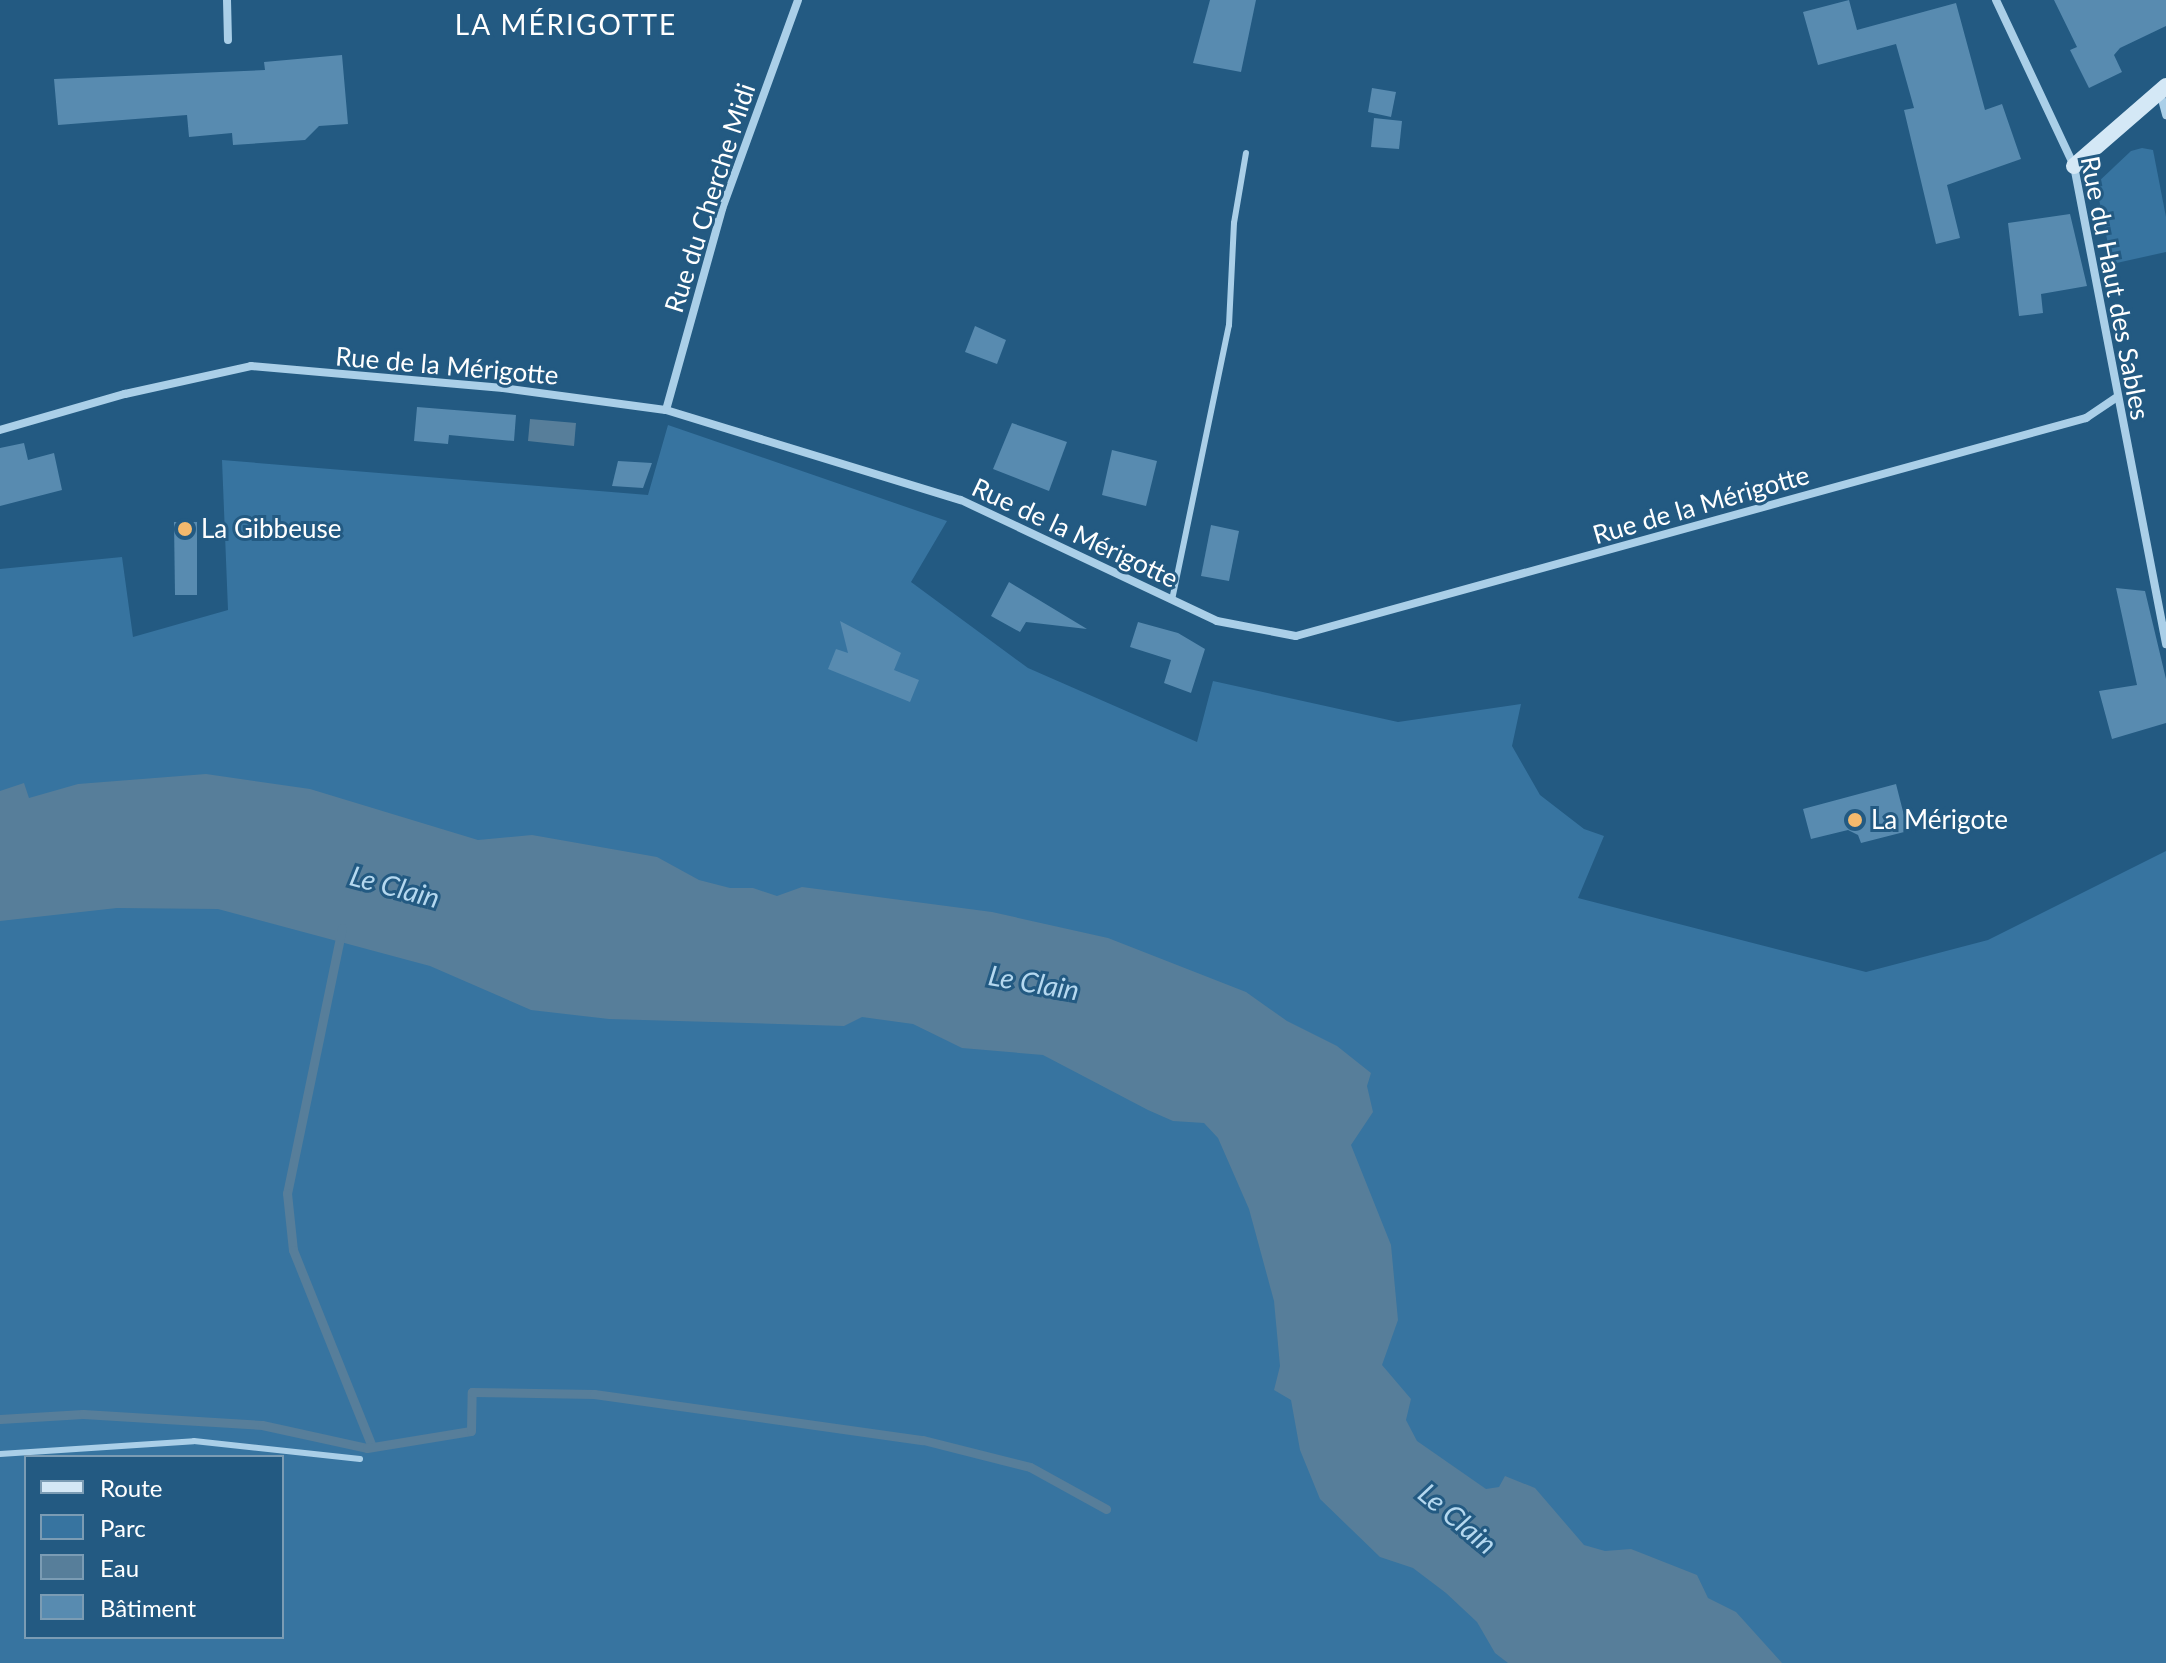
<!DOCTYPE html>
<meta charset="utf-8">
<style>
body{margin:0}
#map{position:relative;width:2166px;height:1663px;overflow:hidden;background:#235a82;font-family:Lato,sans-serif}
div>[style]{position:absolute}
.green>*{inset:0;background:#3774a0}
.water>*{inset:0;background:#577e9a}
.stream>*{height:9px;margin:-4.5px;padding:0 4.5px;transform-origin:4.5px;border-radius:4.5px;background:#577e9a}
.building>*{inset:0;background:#588bb0}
.lane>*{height:6px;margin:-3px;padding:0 3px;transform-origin:3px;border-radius:3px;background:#aacfe8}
.street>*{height:8px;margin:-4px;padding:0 4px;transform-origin:4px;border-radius:4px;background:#aacfe8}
.secondary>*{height:16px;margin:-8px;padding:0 8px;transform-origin:8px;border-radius:8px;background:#d4e8f6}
.dots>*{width:22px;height:22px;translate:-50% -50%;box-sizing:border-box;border:4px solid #235a82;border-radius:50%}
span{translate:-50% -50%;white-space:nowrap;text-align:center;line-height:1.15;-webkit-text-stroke:6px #235a82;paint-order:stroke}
.street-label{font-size:26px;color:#fff}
.poi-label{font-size:26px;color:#fff}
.left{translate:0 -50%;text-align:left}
.neighbourhood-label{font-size:28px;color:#fff;letter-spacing:2px}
.water-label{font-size:28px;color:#b5d8ef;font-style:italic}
.legend{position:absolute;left:24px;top:1455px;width:260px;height:184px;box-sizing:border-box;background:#235a82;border:2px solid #7b9cb4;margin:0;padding:10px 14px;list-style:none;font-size:24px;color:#fff}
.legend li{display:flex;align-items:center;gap:16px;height:40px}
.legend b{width:40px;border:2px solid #7b9cb4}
</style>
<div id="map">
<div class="green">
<i style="clip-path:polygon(2142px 148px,2153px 150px,2166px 217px,2166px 252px,2112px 264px,2096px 184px,2131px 151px)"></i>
<i style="clip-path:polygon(evenodd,668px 425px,947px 521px,911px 582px,1028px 668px,1197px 742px,1213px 681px,1398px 722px,1521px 704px,1512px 746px,1540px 795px,1584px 829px,1604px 836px,1578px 898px,1866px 972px,1988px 940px,2166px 851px,2166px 1663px,0 1663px,0 569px,122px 557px,133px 637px,228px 610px,222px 460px,648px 495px,668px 425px,26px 1457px,282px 1457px,282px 1637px,26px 1637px,26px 1457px)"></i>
</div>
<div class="water">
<i style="clip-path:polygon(530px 419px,576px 423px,574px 446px,528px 441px)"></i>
<i style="clip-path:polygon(206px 774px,310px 789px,478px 840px,532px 835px,657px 857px,699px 880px,730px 888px,753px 888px,777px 896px,802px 887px,992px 912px,1108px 938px,1246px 992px,1287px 1021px,1337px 1046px,1371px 1073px,1367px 1086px,1373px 1112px,1351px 1145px,1391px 1245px,1398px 1320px,1382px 1365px,1411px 1399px,1406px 1420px,1417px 1441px,1486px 1489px,1499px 1487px,1505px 1476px,1535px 1488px,1584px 1545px,1605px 1551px,1631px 1549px,1697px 1575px,1708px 1598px,1736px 1612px,1782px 1663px,1508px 1663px,1495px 1653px,1477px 1622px,1446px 1593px,1413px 1568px,1380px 1557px,1320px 1499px,1300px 1450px,1291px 1400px,1274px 1390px,1280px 1366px,1274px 1301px,1249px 1209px,1218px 1138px,1204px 1123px,1173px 1121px,1148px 1110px,1043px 1055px,962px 1048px,913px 1024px,862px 1017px,844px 1026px,609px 1019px,531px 1010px,430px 966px,218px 909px,117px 908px,0 921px,0 791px,24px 783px,29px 798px,78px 784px)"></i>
</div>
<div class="stream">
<i style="left:342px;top:928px;width:271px;rotate:101.7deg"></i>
<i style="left:287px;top:1193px;width:57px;rotate:84deg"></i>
<i style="left:293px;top:1250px;width:212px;rotate:68.1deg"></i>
<i style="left:0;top:1419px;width:83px;rotate:-3.4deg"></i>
<i style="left:83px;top:1414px;width:179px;rotate:3.5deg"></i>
<i style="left:262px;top:1425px;width:107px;rotate:12.4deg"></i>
<i style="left:367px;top:1448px;width:105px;rotate:-9.3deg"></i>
<i style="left:471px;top:1431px;width:39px;rotate:-89deg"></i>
<i style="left:472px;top:1392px;width:122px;rotate:0.9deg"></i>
<i style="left:594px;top:1394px;width:332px;rotate:8deg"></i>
<i style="left:923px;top:1440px;width:110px;rotate:14.2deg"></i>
<i style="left:1030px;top:1467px;width:87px;rotate:28.9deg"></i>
</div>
<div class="building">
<i style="clip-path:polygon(1210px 0,1256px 0,1241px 72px,1193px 63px)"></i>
<i style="clip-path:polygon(1849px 0,1857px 30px,1956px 3px,1985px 110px,2002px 104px,2021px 159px,1947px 185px,1960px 238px,1936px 244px,1904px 110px,1914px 108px,1896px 44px,1818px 65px,1803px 12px)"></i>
<i style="clip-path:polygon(2054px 0,2166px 0,2166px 26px,2120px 48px,2114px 55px,2122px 72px,2089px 88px,2070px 50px,2077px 47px)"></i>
<i style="clip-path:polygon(342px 55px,348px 124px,319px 126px,305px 140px,233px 145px,232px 133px,189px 137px,187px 115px,58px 125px,54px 79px,265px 70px,264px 62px)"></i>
<i style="clip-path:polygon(1372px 88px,1396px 92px,1391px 117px,1368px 112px)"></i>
<i style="clip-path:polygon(1374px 118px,1402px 121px,1399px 149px,1371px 147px)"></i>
<i style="clip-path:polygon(2070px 214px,2087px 286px,2041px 294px,2043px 313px,2019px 316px,2008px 223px)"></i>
<i style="clip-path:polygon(975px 326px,1006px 340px,997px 364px,965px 352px)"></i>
<i style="clip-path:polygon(417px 407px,516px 415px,514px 441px,449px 435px,448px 444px,414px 441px)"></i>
<i style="clip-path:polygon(1012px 423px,1067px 442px,1049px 491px,993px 469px)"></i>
<i style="clip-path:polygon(24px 443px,28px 460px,54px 453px,62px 490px,0 506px,0 448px)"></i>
<i style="clip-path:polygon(1112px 450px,1157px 461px,1146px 506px,1102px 495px)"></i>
<i style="clip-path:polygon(618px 461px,652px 463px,643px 488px,612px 486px)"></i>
<i style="clip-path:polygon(174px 522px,197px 522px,197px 595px,175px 595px)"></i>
<i style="clip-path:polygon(1211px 525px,1239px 531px,1229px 581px,1201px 576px)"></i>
<i style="clip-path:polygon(1009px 582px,1039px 600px,1087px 629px,1026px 622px,1020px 632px,991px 616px)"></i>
<i style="clip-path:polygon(2116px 588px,2145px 591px,2166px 679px,2166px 723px,2112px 739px,2099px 691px,2137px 685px)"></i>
<i style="clip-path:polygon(840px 621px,901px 653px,894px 670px,919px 680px,910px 702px,828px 669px,836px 649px,848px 653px)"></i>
<i style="clip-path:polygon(1138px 622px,1178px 633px,1205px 649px,1191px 693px,1164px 683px,1171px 660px,1130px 647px)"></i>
<i style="clip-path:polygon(1896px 784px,1908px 831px,1861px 843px,1858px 835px,1848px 830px,1811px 839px,1803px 809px)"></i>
</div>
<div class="lane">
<i style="left:1172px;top:600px;width:281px;rotate:-78.3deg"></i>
<i style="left:1229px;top:325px;width:102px;rotate:-87.2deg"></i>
<i style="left:1234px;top:223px;width:71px;rotate:-80.3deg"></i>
<i style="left:0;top:1454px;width:194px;rotate:-3.8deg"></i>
<i style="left:194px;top:1441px;width:167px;rotate:6.2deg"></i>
</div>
<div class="street">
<i style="left:227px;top:0;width:40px;rotate:88.6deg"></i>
<i style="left:1996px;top:0;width:183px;rotate:64.8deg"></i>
<i style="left:2074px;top:166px;width:487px;rotate:79.1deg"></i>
<i style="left:2160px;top:92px;width:24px;rotate:75deg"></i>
<i style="left:666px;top:410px;width:209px;rotate:-74.4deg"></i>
<i style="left:722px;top:209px;width:222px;rotate:-70deg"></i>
<i style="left:0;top:430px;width:130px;rotate:-16.1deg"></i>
<i style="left:125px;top:394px;width:129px;rotate:-12.5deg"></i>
<i style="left:251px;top:366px;width:253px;rotate:5deg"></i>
<i style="left:503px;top:388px;width:164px;rotate:7.7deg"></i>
<i style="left:666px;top:410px;width:308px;rotate:17deg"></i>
<i style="left:961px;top:500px;width:283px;rotate:25.3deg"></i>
<i style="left:1217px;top:621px;width:80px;rotate:10.8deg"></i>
<i style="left:1296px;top:636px;width:820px;rotate:-15.43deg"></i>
<i style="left:2086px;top:418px;width:36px;rotate:-34deg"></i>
</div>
<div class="secondary">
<i style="left:2074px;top:166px;width:122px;rotate:-41deg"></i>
</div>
<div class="dots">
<i style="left:185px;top:529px;background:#f3b96d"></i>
<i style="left:1855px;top:820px;background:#f3b96d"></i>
</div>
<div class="street-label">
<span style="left:710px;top:198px;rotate:-72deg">Rue du Cherche Midi</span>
<span style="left:2115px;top:288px;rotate:79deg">Rue du Haut des Sables</span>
<span style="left:447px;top:366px;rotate:5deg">Rue de la Mérigotte</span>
<span style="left:1701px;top:505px;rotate:-16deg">Rue de la Mérigotte</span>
<span style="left:1075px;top:533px;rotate:25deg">Rue de la Mérigotte</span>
</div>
<div class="poi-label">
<span class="left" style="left:201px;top:529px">La Gibbeuse</span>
<span class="left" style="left:1871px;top:820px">La Mérigote</span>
</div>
<div class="neighbourhood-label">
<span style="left:566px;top:24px">LA MÉRIGOTTE</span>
</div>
<div class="water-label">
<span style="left:395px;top:886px;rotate:15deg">Le Clain</span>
<span style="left:1034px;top:982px;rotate:10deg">Le Clain</span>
<span style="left:1458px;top:1518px;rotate:40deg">Le Clain</span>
</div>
<ul class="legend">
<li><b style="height:10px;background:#d4e8f6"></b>Route</li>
<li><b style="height:22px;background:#3774a0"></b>Parc</li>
<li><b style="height:22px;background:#577e9a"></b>Eau</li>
<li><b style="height:22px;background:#588bb0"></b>Bâtiment</li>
</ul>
</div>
